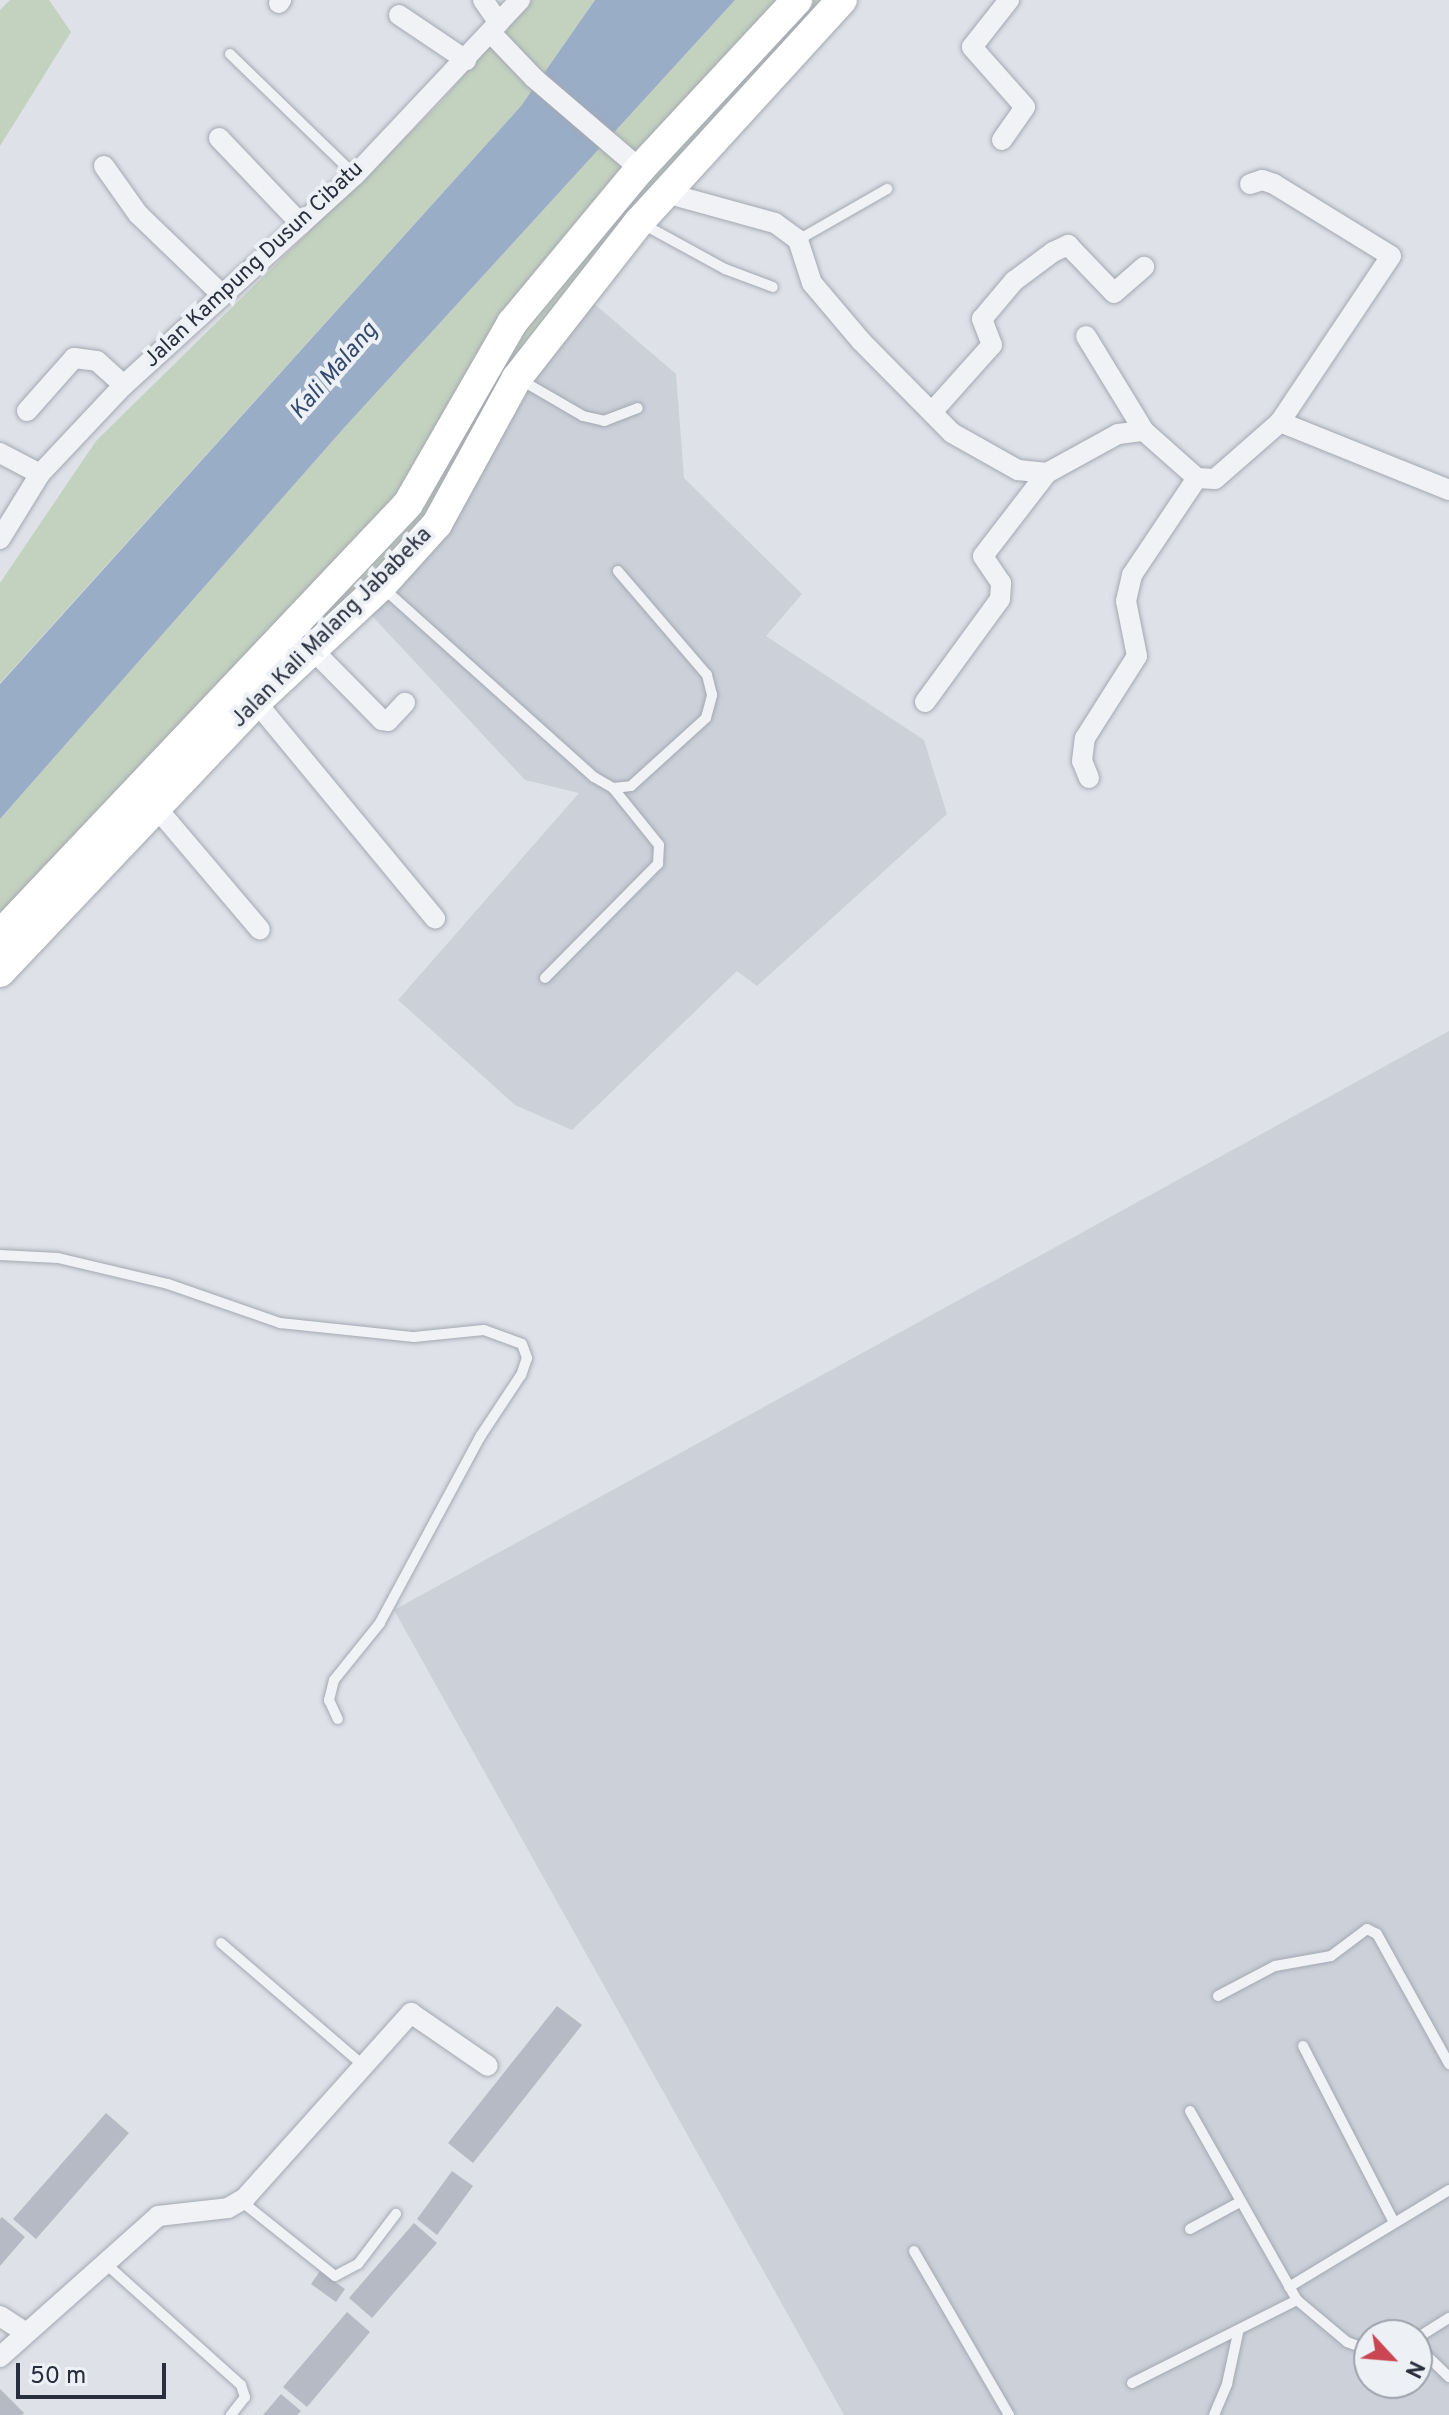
<!DOCTYPE html>
<style>
body{margin:0}
#map{position:relative;width:1449px;height:2415px;overflow:hidden;background:#dee1e7;font-family:Overpass,sans-serif}
div>[style]{position:absolute}
.built>*{inset:0;background:#ccd0d9}
.green>*{inset:0;background:#c3d1bf}
.water>*{inset:0;background:#9aadc6}
.building>*{inset:0;background:#b5bac4}
.roads{filter:drop-shadow(0 0 2px #a4a8b1) drop-shadow(0 0 2px #a4a8b1)}
.service>*{height:10px;margin:-5px;padding:0 5px;transform-origin:5px;border-radius:5px;background:#f0f2f6}
.minor>*{height:20px;margin:-10px;padding:0 10px;transform-origin:10px;border-radius:10px;background:#f0f2f6}
.secondary>*{height:30px;margin:-15px;padding:0 15px;transform-origin:15px;border-radius:15px;background:#fff}
span{translate:-50% -50%;white-space:nowrap;text-align:center;line-height:1.15;-webkit-text-stroke:8px #edf0f5;paint-order:stroke}
.street-label{font-size:22px;color:#282e3d}
.water-label{font-size:24px;color:#344b70;font-style:italic}
.north{position:absolute;left:1353px;top:2319px;width:80px;height:80px;box-sizing:border-box;background:#edf0f5;border:2px solid #9ea2ab;border-radius:50%;rotate:116deg;font-size:22px;font-weight:700;line-height:32px;text-align:center;color:#282e3d}
.north::after{content:'';display:block;margin:auto;width:28px;height:36px;background:#c94652;clip-path:polygon(50% 0,100% 100%,50% 72%,0 100%)}
.scale{position:absolute;left:16px;top:2363px;width:150px;height:36px;box-sizing:border-box;border:4px solid #282e3d;border-top:0;padding-left:10px;font-size:24px;line-height:28px;white-space:nowrap;color:#282e3d;-webkit-text-stroke:6px #edf0f5;paint-order:stroke}
</style>
<div id="map">
<div class="built">
<i style="clip-path:polygon(583px 294px,676px 374px,684px 478px,802px 594px,766px 636px,924px 740px,947px 814px,757px 986px,737px 971px,572px 1130px,515px 1105px,398px 1000px,579px 793px,525px 780px,361px 604px)"></i>
<i style="clip-path:polygon(evenodd,1449px 1031px,1449px 2415px,844px 2415px,394px 1610px,1449px 1031px,1369px 2335px,1417px 2335px,1417px 2383px,1369px 2383px,1369px 2335px)"></i>
</div>
<div class="green">
<i style="clip-path:polygon(10px 0,49px 0,71px 32px,0 146px,0 10px)"></i>
<i style="clip-path:polygon(528px 0,595px 0,521px 106px,0 683px,0 583px,96px 441px,439px 104px)"></i>
<i style="clip-path:polygon(735px 0,842px 0,639px 222px,437px 524px,0 972px,0 819px,343px 429px)"></i>
</div>
<div class="water">
<i style="clip-path:polygon(595px 0,735px 0,343px 429px,0 819px,0 684px,521px 106px)"></i>
</div>
<div class="building">
<i style="clip-path:polygon(557px 2006px,582px 2025px,473px 2163px,448px 2143px)"></i>
<i style="clip-path:polygon(106px 2113px,129px 2133px,36px 2239px,13px 2219px)"></i>
<i style="clip-path:polygon(452px 2171px,473px 2186px,437px 2235px,417px 2219px)"></i>
<i style="clip-path:polygon(2px 2217px,25px 2237px,0 2266px,0 2219px)"></i>
<i style="clip-path:polygon(414px 2223px,437px 2243px,372px 2318px,349px 2298px)"></i>
<i style="clip-path:polygon(320px 2271px,345px 2289px,336px 2302px,311px 2284px)"></i>
<i style="clip-path:polygon(347px 2312px,370px 2332px,307px 2407px,283px 2387px)"></i>
<i style="clip-path:polygon(0 2389px,24px 2413px,22px 2415px,0 2415px)"></i>
<i style="clip-path:polygon(281px 2394px,301px 2411px,297px 2415px,263px 2415px)"></i>
</div>
<div class="roads">
<div class="service">
<i style="left:230px;top:54px;width:174px;rotate:44.1deg"></i>
<i style="left:641px;top:223px;width:96px;rotate:28.7deg"></i>
<i style="left:725px;top:269px;width:51px;rotate:20.6deg"></i>
<i style="left:798px;top:240px;width:103px;rotate:-29.8deg"></i>
<i style="left:521px;top:380px;width:72px;rotate:30.1deg"></i>
<i style="left:583px;top:416px;width:22px;rotate:13deg"></i>
<i style="left:604px;top:421px;width:36px;rotate:-21deg"></i>
<i style="left:382px;top:587px;width:285px;rotate:41.9deg"></i>
<i style="left:594px;top:777px;width:22px;rotate:30deg"></i>
<i style="left:613px;top:788px;width:18px;rotate:-6deg"></i>
<i style="left:631px;top:786px;width:101px;rotate:-42.2deg"></i>
<i style="left:706px;top:718px;width:24px;rotate:-75deg"></i>
<i style="left:712px;top:695px;width:21px;rotate:-104deg"></i>
<i style="left:707px;top:675px;width:137px;rotate:-130.6deg"></i>
<i style="left:545px;top:978px;width:161px;rotate:-45.3deg"></i>
<i style="left:658px;top:864px;width:19px;rotate:-87deg"></i>
<i style="left:659px;top:845px;width:73px;rotate:-128.9deg"></i>
<i style="left:0;top:1255px;width:58px;rotate:3deg"></i>
<i style="left:58px;top:1258px;width:113px;rotate:13.3deg"></i>
<i style="left:168px;top:1284px;width:119px;rotate:19.2deg"></i>
<i style="left:280px;top:1323px;width:135px;rotate:6deg"></i>
<i style="left:414px;top:1337px;width:70px;rotate:-5.7deg"></i>
<i style="left:484px;top:1330px;width:40px;rotate:20.2deg"></i>
<i style="left:522px;top:1344px;width:15px;rotate:70deg"></i>
<i style="left:527px;top:1358px;width:18px;rotate:109deg"></i>
<i style="left:521px;top:1375px;width:74px;rotate:123.5deg"></i>
<i style="left:480px;top:1437px;width:211px;rotate:118.3deg"></i>
<i style="left:380px;top:1623px;width:73px;rotate:128.9deg"></i>
<i style="left:334px;top:1680px;width:21px;rotate:104deg"></i>
<i style="left:329px;top:1700px;width:21px;rotate:65deg"></i>
<i style="left:221px;top:1943px;width:189px;rotate:40.7deg"></i>
<i style="left:1218px;top:1996px;width:64px;rotate:-27.8deg"></i>
<i style="left:1275px;top:1966px;width:57px;rotate:-10.1deg"></i>
<i style="left:1331px;top:1956px;width:45px;rotate:-36.9deg"></i>
<i style="left:1367px;top:1929px;width:11px;rotate:27deg"></i>
<i style="left:1377px;top:1934px;width:149px;rotate:61deg"></i>
<i style="left:1303px;top:2046px;width:198px;rotate:62.7deg"></i>
<i style="left:1190px;top:2111px;width:217px;rotate:60.5deg"></i>
<i style="left:1297px;top:2300px;width:65px;rotate:40deg"></i>
<i style="left:1347px;top:2342px;width:23px;rotate:20deg"></i>
<i style="left:241px;top:2201px;width:120px;rotate:38.6deg"></i>
<i style="left:335px;top:2276px;width:26px;rotate:-28deg"></i>
<i style="left:358px;top:2264px;width:63px;rotate:-52.8deg"></i>
<i style="left:1190px;top:2229px;width:57px;rotate:-28.4deg"></i>
<i style="left:914px;top:2251px;width:190px;rotate:59.9deg"></i>
<i style="left:105px;top:2263px;width:183px;rotate:41.9deg"></i>
<i style="left:241px;top:2385px;width:13px;rotate:72deg"></i>
<i style="left:245px;top:2397px;width:23px;rotate:128deg"></i>
<i style="left:1289px;top:2287px;width:187px;rotate:-31.2deg"></i>
<i style="left:1417px;top:2338px;width:38px;rotate:-32deg"></i>
<i style="left:1417px;top:2346px;width:45px;rotate:44.1deg"></i>
<i style="left:1132px;top:2383px;width:185px;rotate:-26.7deg"></i>
<i style="left:1214px;top:2415px;width:34px;rotate:-67deg"></i>
<i style="left:1227px;top:2384px;width:52px;rotate:-77.8deg"></i>
</div>
<div class="minor">
<i style="left:483px;top:0;width:28px;rotate:55deg"></i>
<i style="left:279px;top:3px;width:4px;rotate:-56deg"></i>
<i style="left:399px;top:15px;width:81px;rotate:33.9deg"></i>
<i style="left:492px;top:34px;width:61px;rotate:46.3deg"></i>
<i style="left:534px;top:78px;width:140px;rotate:40.6deg"></i>
<i style="left:219px;top:138px;width:119px;rotate:46.4deg"></i>
<i style="left:1002px;top:140px;width:40px;rotate:-55.1deg"></i>
<i style="left:1025px;top:107px;width:80px;rotate:-131.5deg"></i>
<i style="left:972px;top:47px;width:60px;rotate:-51.8deg"></i>
<i style="left:104px;top:166px;width:59px;rotate:54.7deg"></i>
<i style="left:138px;top:214px;width:115px;rotate:43.9deg"></i>
<i style="left:1250px;top:184px;width:13px;rotate:-18deg"></i>
<i style="left:1262px;top:180px;width:13px;rotate:18deg"></i>
<i style="left:1274px;top:184px;width:137px;rotate:31.6deg"></i>
<i style="left:1391px;top:256px;width:200px;rotate:123.8deg"></i>
<i style="left:666px;top:193px;width:113px;rotate:15.4deg"></i>
<i style="left:775px;top:223px;width:29px;rotate:36deg"></i>
<i style="left:798px;top:240px;width:45px;rotate:72deg"></i>
<i style="left:812px;top:283px;width:76px;rotate:49.8deg"></i>
<i style="left:861px;top:341px;width:129px;rotate:45.3deg"></i>
<i style="left:952px;top:433px;width:76px;rotate:29.3deg"></i>
<i style="left:1018px;top:470px;width:29px;rotate:6deg"></i>
<i style="left:1047px;top:473px;width:81px;rotate:-28.8deg"></i>
<i style="left:1118px;top:434px;width:26px;rotate:-7deg"></i>
<i style="left:1144px;top:431px;width:71px;rotate:41.6deg"></i>
<i style="left:1197px;top:478px;width:18px;rotate:3deg"></i>
<i style="left:1215px;top:479px;width:86px;rotate:-41.2deg"></i>
<i style="left:1280px;top:422px;width:182px;rotate:21.9deg"></i>
<i style="left:1086px;top:336px;width:111px;rotate:58.6deg"></i>
<i style="left:27px;top:411px;width:71px;rotate:-48.4deg"></i>
<i style="left:74px;top:358px;width:23px;rotate:7deg"></i>
<i style="left:97px;top:361px;width:36px;rotate:42deg"></i>
<i style="left:932px;top:412px;width:90px;rotate:-48.2deg"></i>
<i style="left:992px;top:345px;width:28px;rotate:-111deg"></i>
<i style="left:982px;top:319px;width:50px;rotate:-49.9deg"></i>
<i style="left:1014px;top:281px;width:49px;rotate:-36.6deg"></i>
<i style="left:1053px;top:252px;width:17px;rotate:-25deg"></i>
<i style="left:1068px;top:245px;width:66px;rotate:46.2deg"></i>
<i style="left:1114px;top:293px;width:40px;rotate:-41deg"></i>
<i style="left:0;top:453px;width:45px;rotate:27.7deg"></i>
<i style="left:0;top:539px;width:76px;rotate:-58.4deg"></i>
<i style="left:40px;top:474px;width:122px;rotate:-46.7deg"></i>
<i style="left:124px;top:385px;width:312px;rotate:-42.3deg"></i>
<i style="left:355px;top:175px;width:241px;rotate:-46.7deg"></i>
<i style="left:311px;top:648px;width:101px;rotate:45.4deg"></i>
<i style="left:382px;top:720px;width:6px;rotate:9deg"></i>
<i style="left:388px;top:721px;width:25px;rotate:-47deg"></i>
<i style="left:256px;top:702px;width:281px;rotate:50.4deg"></i>
<i style="left:925px;top:702px;width:127px;rotate:-53.9deg"></i>
<i style="left:1000px;top:599px;width:16px;rotate:-86deg"></i>
<i style="left:1001px;top:583px;width:32px;rotate:-124deg"></i>
<i style="left:983px;top:556px;width:105px;rotate:-52.4deg"></i>
<i style="left:1089px;top:778px;width:18px;rotate:-112deg"></i>
<i style="left:1082px;top:761px;width:23px;rotate:-83deg"></i>
<i style="left:1085px;top:738px;width:97px;rotate:-57.6deg"></i>
<i style="left:1137px;top:656px;width:56px;rotate:-101.3deg"></i>
<i style="left:1126px;top:601px;width:27px;rotate:-77deg"></i>
<i style="left:1132px;top:575px;width:117px;rotate:-56.2deg"></i>
<i style="left:155px;top:806px;width:162px;rotate:49.7deg"></i>
<i style="left:0;top:2316px;width:31px;rotate:33deg"></i>
<i style="left:0;top:2357px;width:212px;rotate:-41.7deg"></i>
<i style="left:158px;top:2216px;width:70px;rotate:-6.5deg"></i>
<i style="left:228px;top:2208px;width:20px;rotate:-30deg"></i>
<i style="left:245px;top:2198px;width:249px;rotate:-48.1deg"></i>
<i style="left:411px;top:2013px;width:93px;rotate:34.5deg"></i>
</div>
<div class="secondary">
<i style="left:0;top:935px;width:593px;rotate:-46.57deg"></i>
<i style="left:408px;top:504px;width:209px;rotate:-60.1deg"></i>
<i style="left:512px;top:323px;width:200px;rotate:-50.3deg"></i>
<i style="left:640px;top:169px;width:231px;rotate:-47.1deg"></i>
<i style="left:0;top:972px;width:372px;rotate:-46.5deg"></i>
<i style="left:256px;top:702px;width:171px;rotate:-42.9deg"></i>
<i style="left:381px;top:586px;width:84px;rotate:-47.9deg"></i>
<i style="left:437px;top:524px;width:166px;rotate:-61.3deg"></i>
<i style="left:517px;top:378px;width:198px;rotate:-52deg"></i>
<i style="left:639px;top:222px;width:301px;rotate:-47.6deg"></i>
</div>
</div>
<div class="street-label">
<span style="left:254px;top:265px;rotate:-43deg">Jalan Kampung Dusun Cibatu</span>
<span style="left:332px;top:628px;rotate:-45deg">Jalan Kali Malang Jababeka</span>
</div>
<div class="water-label">
<span style="left:335px;top:372px;rotate:-49deg">Kali Malang</span>
</div>
<div class="north">N</div>
<div class="scale">50 m</div>
</div>
